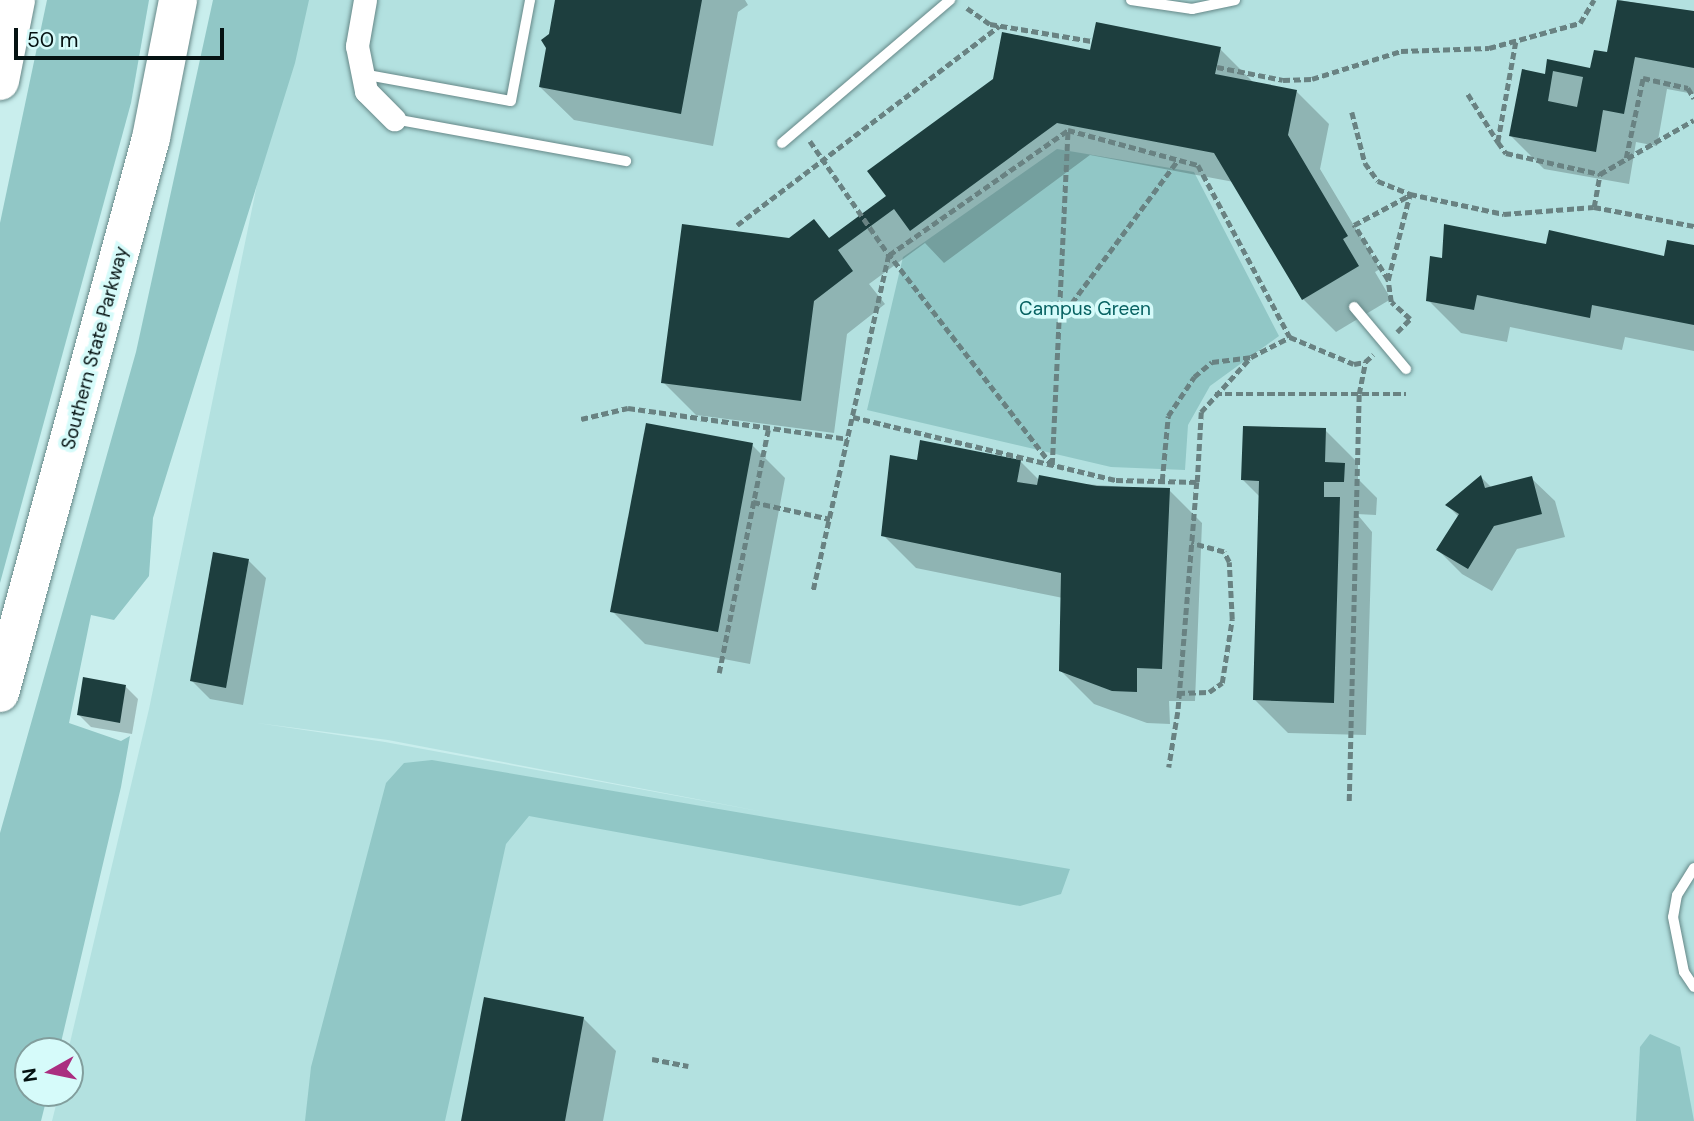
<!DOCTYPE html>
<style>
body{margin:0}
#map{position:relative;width:1694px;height:1121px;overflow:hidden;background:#c9eeed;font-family:"DM Sans",sans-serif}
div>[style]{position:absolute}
.built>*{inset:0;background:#b3e1e0}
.green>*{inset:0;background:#91c7c6}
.shadow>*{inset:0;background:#0003}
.building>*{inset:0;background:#1d3e3e}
.path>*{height:4.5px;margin-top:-2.25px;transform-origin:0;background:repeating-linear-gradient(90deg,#698282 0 7px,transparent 0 10.5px)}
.roads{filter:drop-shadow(0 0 2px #658787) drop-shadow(0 0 2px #658787)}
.lane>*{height:10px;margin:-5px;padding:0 5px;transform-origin:5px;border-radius:5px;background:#fff}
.street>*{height:23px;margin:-11.5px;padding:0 11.5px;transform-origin:11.5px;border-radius:11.5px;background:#fff}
.highway>*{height:38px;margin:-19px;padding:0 19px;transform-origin:19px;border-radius:19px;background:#fff}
span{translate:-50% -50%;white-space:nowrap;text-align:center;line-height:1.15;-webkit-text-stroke:7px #d6fbfa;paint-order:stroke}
.park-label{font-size:19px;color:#066161}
.street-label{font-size:19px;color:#051212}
.north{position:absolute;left:14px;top:1037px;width:70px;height:70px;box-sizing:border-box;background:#d6fbfa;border:2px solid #829e9d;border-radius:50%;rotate:261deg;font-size:19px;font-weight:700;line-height:28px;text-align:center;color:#051212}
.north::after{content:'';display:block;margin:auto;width:24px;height:32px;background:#aa2e80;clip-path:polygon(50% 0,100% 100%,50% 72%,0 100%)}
.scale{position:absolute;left:14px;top:28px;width:210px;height:32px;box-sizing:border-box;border:4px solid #051212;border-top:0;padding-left:9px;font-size:21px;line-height:24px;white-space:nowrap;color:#051212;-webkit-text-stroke:5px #d6fbfa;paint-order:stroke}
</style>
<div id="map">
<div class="built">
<i style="clip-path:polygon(evenodd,295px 0,1694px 0,1694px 1121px,52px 1121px,59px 1093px,70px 1093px,68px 1051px,149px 709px,295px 0,257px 723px,388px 740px,775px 814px,385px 742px,257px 723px)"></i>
</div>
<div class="green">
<i style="clip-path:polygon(47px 0,149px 0,131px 103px,0 583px,0 223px)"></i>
<i style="clip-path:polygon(213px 0,309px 0,295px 63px,153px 518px,149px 576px,114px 620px,91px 615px,69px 723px,121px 741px,130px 736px,121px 787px,59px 1051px,28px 1051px,28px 1093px,48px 1093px,41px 1121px,0 1121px,0 833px,136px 352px)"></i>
<i style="clip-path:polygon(1057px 149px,1194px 172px,1279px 336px,1210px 386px,1188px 425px,1185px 470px,1111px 467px,867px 410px,903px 257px)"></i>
<i style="clip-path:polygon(432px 760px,1070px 869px,1061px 894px,1020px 906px,529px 816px,506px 844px,445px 1121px,305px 1121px,311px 1067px,386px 783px,404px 763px)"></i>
<i style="clip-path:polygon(1650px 1034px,1680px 1047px,1694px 1121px,1636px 1121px,1640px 1047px)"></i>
</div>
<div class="shadow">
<i style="clip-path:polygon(557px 0,745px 0,748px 5px,738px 12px,713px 146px,574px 120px,540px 87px)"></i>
<i style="clip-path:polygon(1619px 0,1694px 13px,1694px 94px,1667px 89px,1657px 146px,1636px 142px,1629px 184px,1544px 169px,1511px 136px,1546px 76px,1549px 62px,1592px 70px,1609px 54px)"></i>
<i style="clip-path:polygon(1220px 49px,1253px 82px,1296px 91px,1329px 124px,1320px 169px,1380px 269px,1375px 272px,1391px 299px,1336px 332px,1303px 299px,1234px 182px,1090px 155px,944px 263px,925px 243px,869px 284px,885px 304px,847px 334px,834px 433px,696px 415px,663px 382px,790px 240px,814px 222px,830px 239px,1092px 52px)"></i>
<i style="clip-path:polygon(1547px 246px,1665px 258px,1694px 247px,1694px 351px,1625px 337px,1622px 350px,1510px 327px,1507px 342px,1461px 333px,1428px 300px,1443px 260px)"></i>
<i style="clip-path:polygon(1325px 430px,1358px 463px,1358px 479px,1377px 498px,1376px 515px,1357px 514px,1372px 532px,1366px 735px,1288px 733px,1255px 700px,1260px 497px,1243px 480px)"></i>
<i style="clip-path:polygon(752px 445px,785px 478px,750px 664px,645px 644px,612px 611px)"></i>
<i style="clip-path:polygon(918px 462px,1021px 462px,1040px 481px,1169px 490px,1202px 523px,1195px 701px,1169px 701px,1170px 724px,1147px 723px,1094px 704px,1061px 671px,1063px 598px,916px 568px,883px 535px)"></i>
<i style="clip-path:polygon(1481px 477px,1492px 488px,1531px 478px,1555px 501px,1565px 537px,1517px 549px,1492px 591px,1462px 574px,1438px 550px,1459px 517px,1447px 505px)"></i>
<i style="clip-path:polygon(248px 560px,266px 578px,243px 705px,210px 699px,192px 681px)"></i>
<i style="clip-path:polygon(126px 687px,138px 699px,132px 734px,91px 727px,79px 715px)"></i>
<i style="clip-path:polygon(583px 1018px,616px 1051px,603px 1121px,463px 1121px)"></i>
</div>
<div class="building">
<i style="clip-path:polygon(555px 0,702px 0,681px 114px,539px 87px,546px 48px,541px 40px,549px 34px)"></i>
<i style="clip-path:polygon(evenodd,1617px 0,1694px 11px,1694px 68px,1635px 57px,1624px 114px,1603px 110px,1596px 152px,1509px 136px,1522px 69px,1545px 74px,1547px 59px,1590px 68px,1594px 50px,1607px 52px,1617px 0,1553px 71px,1583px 77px,1577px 107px,1548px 101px,1553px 71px)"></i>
<i style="clip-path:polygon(1096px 22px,1221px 47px,1215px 74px,1297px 90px,1288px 135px,1348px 236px,1343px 239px,1359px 266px,1302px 300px,1214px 153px,1057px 123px,910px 231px,894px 209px,838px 250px,853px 271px,814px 301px,801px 401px,661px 383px,682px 224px,789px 238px,814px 219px,829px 238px,886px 196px,867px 171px,993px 79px,1002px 32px,1090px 50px)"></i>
<i style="clip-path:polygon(1444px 224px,1546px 244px,1549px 230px,1664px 256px,1667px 240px,1694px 245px,1694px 325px,1592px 305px,1590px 318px,1477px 295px,1474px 310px,1426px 301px,1430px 256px,1442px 258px)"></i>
<i style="clip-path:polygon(646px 423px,753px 443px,718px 632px,610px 612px)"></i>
<i style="clip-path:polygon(1243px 426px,1326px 428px,1325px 462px,1345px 463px,1344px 482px,1324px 482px,1324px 497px,1340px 497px,1334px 703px,1253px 700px,1259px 481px,1241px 480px)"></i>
<i style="clip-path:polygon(920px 440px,1021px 460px,1017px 482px,1037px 485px,1039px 475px,1097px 486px,1170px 488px,1162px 669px,1137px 668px,1137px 692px,1112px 691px,1059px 671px,1061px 573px,881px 536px,890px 455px,917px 460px)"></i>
<i style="clip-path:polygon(1481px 475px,1485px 488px,1532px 476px,1542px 514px,1494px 526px,1468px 569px,1436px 550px,1459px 514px,1445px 505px)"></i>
<i style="clip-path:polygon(213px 552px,249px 559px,226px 688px,190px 681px)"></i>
<i style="clip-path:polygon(83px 677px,126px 685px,120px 723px,77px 715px)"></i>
<i style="clip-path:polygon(484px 997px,584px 1017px,565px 1121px,461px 1121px)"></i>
</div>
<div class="path">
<i style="left:967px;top:8px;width:28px;rotate:35deg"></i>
<i style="left:990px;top:24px;width:103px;rotate:9.5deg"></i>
<i style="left:1516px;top:42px;width:102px;rotate:100.2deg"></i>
<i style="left:1498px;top:142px;width:14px;rotate:54deg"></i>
<i style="left:1506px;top:153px;width:96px;rotate:12.6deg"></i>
<i style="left:1600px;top:174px;width:108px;rotate:-29.9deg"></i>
<i style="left:1217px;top:67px;width:67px;rotate:11.1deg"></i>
<i style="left:1283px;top:80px;width:29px;rotate:-2deg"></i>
<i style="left:1312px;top:79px;width:93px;rotate:-17.5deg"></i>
<i style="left:1401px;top:51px;width:88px;rotate:-2deg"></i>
<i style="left:1489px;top:48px;width:94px;rotate:-15.4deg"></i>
<i style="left:1580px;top:23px;width:27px;rotate:-59deg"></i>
<i style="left:1468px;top:94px;width:57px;rotate:58deg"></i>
<i style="left:1352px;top:112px;width:53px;rotate:75.7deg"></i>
<i style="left:1365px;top:163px;width:22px;rotate:54deg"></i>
<i style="left:1378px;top:181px;width:35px;rotate:22deg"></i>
<i style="left:1410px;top:194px;width:96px;rotate:12deg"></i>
<i style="left:1504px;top:214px;width:90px;rotate:-4.4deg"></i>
<i style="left:1594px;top:207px;width:102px;rotate:10.8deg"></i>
<i style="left:810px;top:141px;width:139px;rotate:55.3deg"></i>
<i style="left:889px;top:255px;width:346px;rotate:102.7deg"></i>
<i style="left:1626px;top:158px;width:82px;rotate:-78deg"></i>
<i style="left:1643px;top:78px;width:46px;rotate:12.5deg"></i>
<i style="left:1688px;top:88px;width:12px;rotate:59deg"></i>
<i style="left:1594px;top:207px;width:34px;rotate:-80deg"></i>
<i style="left:737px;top:225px;width:329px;rotate:-37.2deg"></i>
<i style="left:1388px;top:280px;width:65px;rotate:-121.7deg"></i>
<i style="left:1354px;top:225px;width:64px;rotate:-28.2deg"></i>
<i style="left:1059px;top:320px;width:199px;rotate:-53.4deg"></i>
<i style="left:1397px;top:332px;width:18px;rotate:-45deg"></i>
<i style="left:1410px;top:319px;width:25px;rotate:-138deg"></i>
<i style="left:1391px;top:302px;width:22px;rotate:-98deg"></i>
<i style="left:1388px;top:280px;width:89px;rotate:-75.7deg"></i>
<i style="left:1215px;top:394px;width:191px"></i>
<i style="left:853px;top:417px;width:270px;rotate:13.5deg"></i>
<i style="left:1116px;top:480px;width:81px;rotate:1.4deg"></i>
<i style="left:1197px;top:482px;width:231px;rotate:94.7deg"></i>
<i style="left:1178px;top:712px;width:56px;rotate:99.3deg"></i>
<i style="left:581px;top:419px;width:48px;rotate:-13.2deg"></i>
<i style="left:628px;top:408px;width:222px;rotate:8deg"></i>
<i style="left:1052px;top:465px;width:334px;rotate:-87.3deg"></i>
<i style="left:1052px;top:466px;width:267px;rotate:-127.7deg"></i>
<i style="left:889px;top:255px;width:218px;rotate:-34.9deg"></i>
<i style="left:1068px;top:130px;width:135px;rotate:15.1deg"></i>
<i style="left:1198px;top:165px;width:195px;rotate:61.9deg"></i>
<i style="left:1290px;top:337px;width:69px;rotate:22.9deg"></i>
<i style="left:1354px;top:364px;width:11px;rotate:-10deg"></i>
<i style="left:1162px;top:481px;width:65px;rotate:-84.7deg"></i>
<i style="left:1168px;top:416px;width:47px;rotate:-56.3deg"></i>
<i style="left:1194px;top:377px;width:23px;rotate:-40deg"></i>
<i style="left:1212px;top:362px;width:39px;rotate:-7deg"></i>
<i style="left:1197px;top:482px;width:70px;rotate:-86.7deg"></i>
<i style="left:1201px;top:412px;width:74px;rotate:-47.7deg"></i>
<i style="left:1251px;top:357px;width:44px;rotate:-27.1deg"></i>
<i style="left:753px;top:502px;width:79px;rotate:12.4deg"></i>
<i style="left:719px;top:673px;width:248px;rotate:-78.6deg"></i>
<i style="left:1178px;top:693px;width:31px;rotate:-2deg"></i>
<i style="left:1209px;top:692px;width:16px;rotate:-35deg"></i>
<i style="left:1222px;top:683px;width:65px;rotate:-81.1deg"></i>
<i style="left:1232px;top:619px;width:57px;rotate:-93deg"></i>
<i style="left:1229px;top:562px;width:11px;rotate:-117deg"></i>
<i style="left:1224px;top:552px;width:34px;rotate:-165deg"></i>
<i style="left:1349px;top:801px;width:407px;rotate:-88.6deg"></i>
<i style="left:1359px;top:394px;width:33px;rotate:-79deg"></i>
<i style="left:1365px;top:362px;width:11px;rotate:-41deg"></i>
<i style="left:652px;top:1059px;width:37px;rotate:11deg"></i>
</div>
<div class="roads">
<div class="lane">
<i style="left:1131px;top:0;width:62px;rotate:8.4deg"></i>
<i style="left:1192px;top:9px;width:44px;rotate:-11.8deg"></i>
<i style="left:362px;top:74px;width:151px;rotate:10.3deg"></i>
<i style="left:511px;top:101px;width:103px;rotate:-79.3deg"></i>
<i style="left:394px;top:119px;width:236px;rotate:10.3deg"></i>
<i style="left:782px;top:143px;width:221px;rotate:-40.4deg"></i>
<i style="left:1354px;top:307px;width:81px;rotate:50deg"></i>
<i style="left:1694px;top:868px;width:32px;rotate:122deg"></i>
<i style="left:1677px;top:895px;width:22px;rotate:100deg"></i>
<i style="left:1673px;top:917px;width:56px;rotate:78.7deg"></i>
<i style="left:1684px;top:972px;width:18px;rotate:56deg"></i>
</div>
<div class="street">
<i style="left:365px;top:0;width:47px;rotate:99.9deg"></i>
<i style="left:357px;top:46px;width:46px;rotate:78.7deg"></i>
<i style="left:366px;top:91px;width:40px;rotate:45deg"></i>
</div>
<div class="highway">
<i style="left:0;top:81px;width:83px;rotate:-78.8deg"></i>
<i style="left:0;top:693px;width:575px;rotate:-74.78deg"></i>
<i style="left:151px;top:138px;width:141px;rotate:-78.9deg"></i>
</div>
</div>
<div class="park-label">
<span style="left:1085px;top:309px">Campus Green</span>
</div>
<div class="street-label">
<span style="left:95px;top:348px;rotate:-75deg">Southern State Parkway</span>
</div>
<div class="north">N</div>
<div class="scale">50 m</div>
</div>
